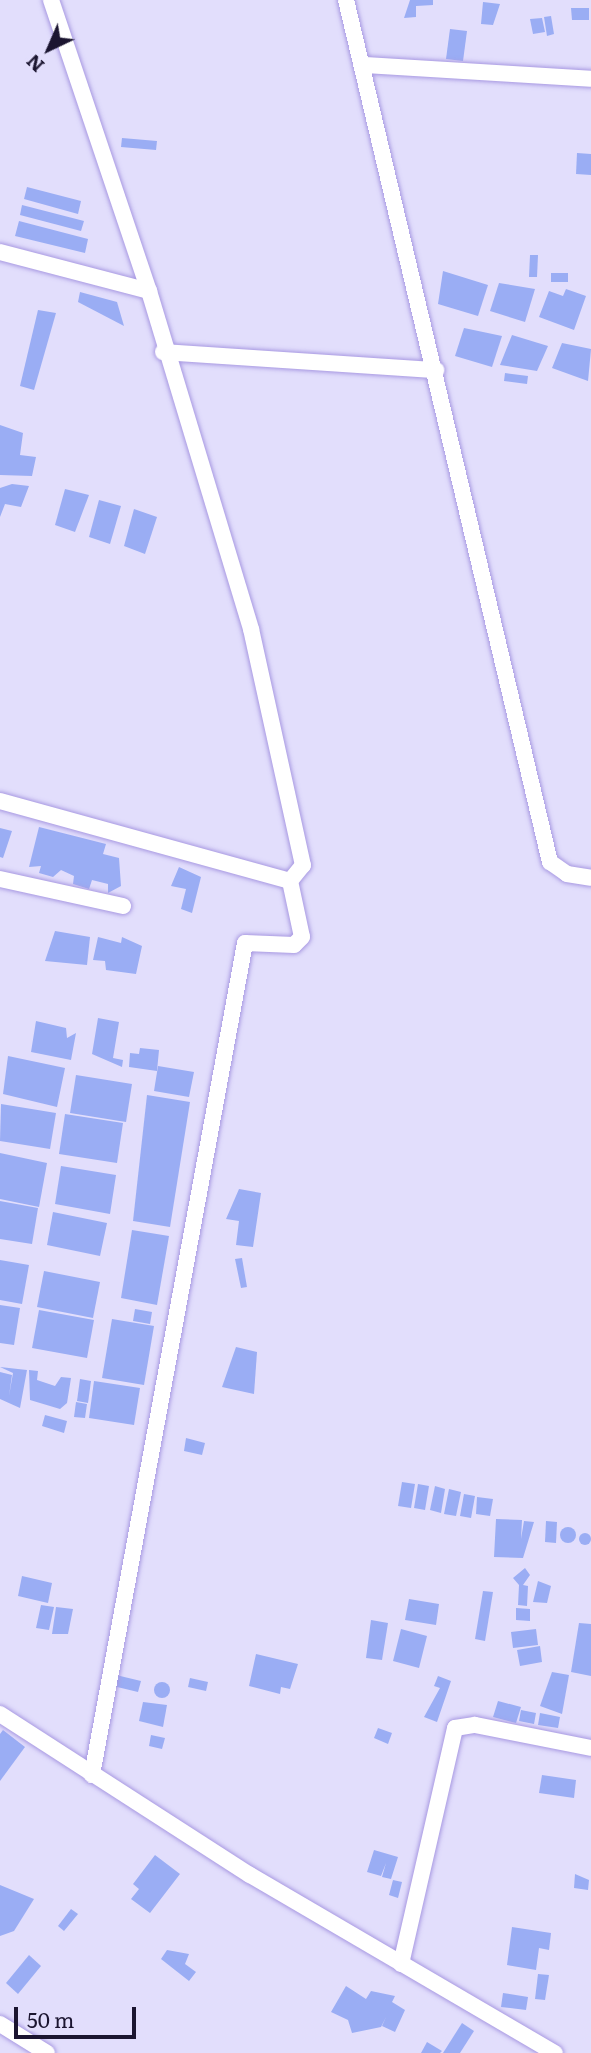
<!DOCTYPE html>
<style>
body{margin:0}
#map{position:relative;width:591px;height:2053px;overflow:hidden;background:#e2defc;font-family:Literata,serif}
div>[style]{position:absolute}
.building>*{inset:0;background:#9aadf4}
.round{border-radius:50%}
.roads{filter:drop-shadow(0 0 2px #a899e2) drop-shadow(0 0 2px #a899e2)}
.minor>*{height:16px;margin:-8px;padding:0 8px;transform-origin:8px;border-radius:8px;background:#fff}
span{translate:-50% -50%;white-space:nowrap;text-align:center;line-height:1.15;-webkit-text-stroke:6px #e2defc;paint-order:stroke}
.north{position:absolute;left:14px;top:14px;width:70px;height:70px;-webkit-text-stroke:5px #e2defc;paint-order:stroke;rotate:224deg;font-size:19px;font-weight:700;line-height:28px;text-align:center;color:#1b1530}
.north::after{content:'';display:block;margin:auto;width:24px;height:32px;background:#1b1530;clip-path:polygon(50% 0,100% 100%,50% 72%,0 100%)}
.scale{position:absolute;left:14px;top:2007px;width:122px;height:32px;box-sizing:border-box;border:4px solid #1b1530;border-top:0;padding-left:9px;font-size:21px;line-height:24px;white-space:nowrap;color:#1b1530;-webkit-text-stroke:5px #e2defc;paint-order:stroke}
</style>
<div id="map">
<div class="building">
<i style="clip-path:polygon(410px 0,433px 0,433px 5px,416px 6px,416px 17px,404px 18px)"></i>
<i style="clip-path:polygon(483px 2px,500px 4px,493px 25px,481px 24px)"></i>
<i style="clip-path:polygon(571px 8px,589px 8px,589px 20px,572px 20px)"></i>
<i style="clip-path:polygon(551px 16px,554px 34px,547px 36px,544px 17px)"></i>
<i style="clip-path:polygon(542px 18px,545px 32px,533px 34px,530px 19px)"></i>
<i style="clip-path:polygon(450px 29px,467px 31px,463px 61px,446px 59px)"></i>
<i style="clip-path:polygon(122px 138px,157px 141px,156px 150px,121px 147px)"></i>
<i style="clip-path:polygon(577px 153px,591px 154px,591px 175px,576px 174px)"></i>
<i style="clip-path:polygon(27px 187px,81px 201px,78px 214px,24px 199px)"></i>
<i style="clip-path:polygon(22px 205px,84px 221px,81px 231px,20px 215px)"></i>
<i style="clip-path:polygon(19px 221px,88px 239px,85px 253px,15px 236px)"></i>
<i style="clip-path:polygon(530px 255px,538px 255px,537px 277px,529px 277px)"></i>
<i style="clip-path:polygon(443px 271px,488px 285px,478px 316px,438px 304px)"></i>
<i style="clip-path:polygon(551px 273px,568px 273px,568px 282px,551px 282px)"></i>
<i style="clip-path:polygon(499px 283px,535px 289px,525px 322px,490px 311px)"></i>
<i style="clip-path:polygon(566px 289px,586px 296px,574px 330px,539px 317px,549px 291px,563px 296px)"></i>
<i style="clip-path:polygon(80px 292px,117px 302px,124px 326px,78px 302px)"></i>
<i style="clip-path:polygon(38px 310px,56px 313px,34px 390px,20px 386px)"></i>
<i style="clip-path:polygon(464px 328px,502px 336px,492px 367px,455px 356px)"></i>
<i style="clip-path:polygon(512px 335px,548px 346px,537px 371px,500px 365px)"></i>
<i style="clip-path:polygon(562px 343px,591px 349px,588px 381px,552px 368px)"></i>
<i style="clip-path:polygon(505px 373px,528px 376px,527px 384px,504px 381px)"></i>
<i style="clip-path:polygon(0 425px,23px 433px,20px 455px,36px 457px,32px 476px,0 475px)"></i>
<i style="clip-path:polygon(12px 484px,29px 486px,21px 507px,5px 504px,0 517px,0 488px)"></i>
<i style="clip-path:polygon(65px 489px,89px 495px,75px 532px,55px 525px)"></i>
<i style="clip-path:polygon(99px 500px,121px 506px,110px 544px,89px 537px)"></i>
<i style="clip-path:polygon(134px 509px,157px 517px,145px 554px,124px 546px)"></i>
<i style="clip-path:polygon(39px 827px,106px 844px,103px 854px,119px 858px,121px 886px,108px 893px,108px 884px,92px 880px,89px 889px,73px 884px,74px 876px,61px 870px,53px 877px,39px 873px,41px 866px,29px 867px)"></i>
<i style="clip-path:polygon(0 828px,12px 831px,3px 858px,0 857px)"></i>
<i style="clip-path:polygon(179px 867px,201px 877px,192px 913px,181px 909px,186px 889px,171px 886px)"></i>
<i style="clip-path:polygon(55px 931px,90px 937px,87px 965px,45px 961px)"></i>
<i style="clip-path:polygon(98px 937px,121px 943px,122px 937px,142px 946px,136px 974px,106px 970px,105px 961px,93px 960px)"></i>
<i style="clip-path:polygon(98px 1018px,119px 1022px,113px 1058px,123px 1060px,122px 1067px,92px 1054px)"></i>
<i style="clip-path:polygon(36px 1021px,66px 1028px,67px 1038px,76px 1033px,71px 1060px,31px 1052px)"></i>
<i style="clip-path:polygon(140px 1048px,159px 1050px,157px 1071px,129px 1067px,130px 1053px,139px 1054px)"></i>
<i style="clip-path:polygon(8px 1056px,65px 1068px,57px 1107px,3px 1094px)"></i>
<i style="clip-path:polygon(158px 1066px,194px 1072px,189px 1097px,154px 1091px)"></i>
<i style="clip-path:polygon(76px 1075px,132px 1084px,126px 1122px,70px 1113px)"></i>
<i style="clip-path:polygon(147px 1095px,190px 1102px,170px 1227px,133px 1221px)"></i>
<i style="clip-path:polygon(1px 1104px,56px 1113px,50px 1149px,0 1141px)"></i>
<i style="clip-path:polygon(65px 1114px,123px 1123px,117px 1163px,59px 1154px)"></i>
<i style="clip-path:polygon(0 1153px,47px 1163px,39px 1207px,0 1199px)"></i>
<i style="clip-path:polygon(61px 1166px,116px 1175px,110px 1214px,55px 1204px)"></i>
<i style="clip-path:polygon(239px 1189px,261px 1193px,253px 1247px,236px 1245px,239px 1221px,226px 1219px)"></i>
<i style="clip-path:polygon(0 1201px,38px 1208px,32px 1244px,0 1239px)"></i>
<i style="clip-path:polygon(53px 1212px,107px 1223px,100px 1256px,47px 1245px)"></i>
<i style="clip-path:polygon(132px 1230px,169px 1236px,157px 1305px,121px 1298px)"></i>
<i style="clip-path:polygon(242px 1258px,247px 1287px,241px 1288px,235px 1259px)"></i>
<i style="clip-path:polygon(0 1260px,29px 1265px,22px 1304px,0 1300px)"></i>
<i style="clip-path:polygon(44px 1271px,100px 1282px,93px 1318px,37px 1307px)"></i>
<i style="clip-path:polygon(0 1305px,20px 1308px,14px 1345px,0 1343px)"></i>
<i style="clip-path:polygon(135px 1309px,152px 1312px,150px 1324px,133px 1321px)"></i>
<i style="clip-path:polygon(39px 1310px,94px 1320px,87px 1358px,32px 1348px)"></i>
<i style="clip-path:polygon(112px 1319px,154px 1326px,144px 1385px,102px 1378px)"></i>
<i style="clip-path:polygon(236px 1347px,257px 1352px,254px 1394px,222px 1387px)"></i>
<i style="clip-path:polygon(0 1367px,27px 1370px,20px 1408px,0 1399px,0 1372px,12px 1375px,9px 1396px,13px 1373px)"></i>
<i style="clip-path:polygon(29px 1370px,38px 1371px,37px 1380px,55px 1386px,61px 1377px,71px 1378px,67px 1403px,60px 1409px,30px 1400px)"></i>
<i style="clip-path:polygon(80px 1379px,91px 1381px,88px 1403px,77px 1401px)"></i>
<i style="clip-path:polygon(94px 1381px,140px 1388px,134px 1425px,89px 1418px)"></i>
<i style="clip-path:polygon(76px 1402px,87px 1404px,85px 1418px,74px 1417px)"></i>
<i style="clip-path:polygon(45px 1415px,67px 1421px,64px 1433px,42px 1426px)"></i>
<i style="clip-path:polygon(186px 1438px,205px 1443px,202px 1455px,184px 1451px)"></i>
<i style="clip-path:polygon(402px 1482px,415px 1484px,411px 1508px,398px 1506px)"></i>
<i style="clip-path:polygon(418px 1484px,429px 1486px,425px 1510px,414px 1508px)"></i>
<i style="clip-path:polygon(435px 1486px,445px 1489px,441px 1513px,430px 1510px)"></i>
<i style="clip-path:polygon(449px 1489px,461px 1492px,456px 1516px,444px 1514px)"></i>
<i style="clip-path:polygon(464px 1494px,475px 1496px,471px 1518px,460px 1516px)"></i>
<i style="clip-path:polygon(477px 1497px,493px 1499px,490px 1516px,476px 1514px)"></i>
<i style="clip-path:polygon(496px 1519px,522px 1520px,521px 1539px,524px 1521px,534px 1522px,523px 1558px,494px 1557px)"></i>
<i style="clip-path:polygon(546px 1521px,557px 1522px,556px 1543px,545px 1542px)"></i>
<i class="round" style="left:560px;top:1527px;width:16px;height:16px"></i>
<i class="round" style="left:579px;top:1533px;width:12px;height:12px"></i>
<i style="clip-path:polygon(525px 1568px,530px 1575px,523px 1585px,528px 1586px,527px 1606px,518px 1605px,519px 1585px,513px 1578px)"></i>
<i style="clip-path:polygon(22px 1576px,52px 1583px,48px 1603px,18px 1596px)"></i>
<i style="clip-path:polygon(538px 1581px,551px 1586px,547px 1603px,533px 1602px)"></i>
<i style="clip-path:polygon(483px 1591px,493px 1592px,485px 1641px,475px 1639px)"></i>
<i style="clip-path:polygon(409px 1599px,439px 1604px,436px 1625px,405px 1620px)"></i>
<i style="clip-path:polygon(41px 1605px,54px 1607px,49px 1630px,36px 1628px)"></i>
<i style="clip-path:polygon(56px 1607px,73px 1609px,68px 1634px,52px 1634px)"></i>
<i style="clip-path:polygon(516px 1608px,530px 1609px,530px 1621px,516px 1620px)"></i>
<i style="clip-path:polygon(371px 1620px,388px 1623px,382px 1660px,366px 1658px)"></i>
<i style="clip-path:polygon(579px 1623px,591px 1624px,591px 1676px,571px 1672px)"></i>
<i style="clip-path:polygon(401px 1629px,427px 1636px,419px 1668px,393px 1661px)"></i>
<i style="clip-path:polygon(536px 1629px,538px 1645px,513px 1648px,511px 1632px)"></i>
<i style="clip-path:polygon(540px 1646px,542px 1662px,520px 1666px,517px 1650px)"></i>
<i style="clip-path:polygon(256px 1654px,298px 1664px,290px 1689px,281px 1687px,280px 1694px,249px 1686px)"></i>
<i style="clip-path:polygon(552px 1672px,569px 1675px,562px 1714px,540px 1706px)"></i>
<i style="clip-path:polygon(116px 1675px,141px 1681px,138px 1692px,113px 1686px)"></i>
<i style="clip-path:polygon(438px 1676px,451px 1681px,437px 1722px,424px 1717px,440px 1688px,434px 1686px)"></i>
<i style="clip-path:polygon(190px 1678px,208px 1682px,206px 1691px,188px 1687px)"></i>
<i class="round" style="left:154px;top:1682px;width:16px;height:16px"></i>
<i style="clip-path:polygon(498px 1701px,521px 1707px,516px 1723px,493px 1717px)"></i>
<i style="clip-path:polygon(143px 1702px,167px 1705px,163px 1727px,139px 1721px)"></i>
<i style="clip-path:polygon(521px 1710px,536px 1713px,534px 1724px,519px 1721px)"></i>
<i style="clip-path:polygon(540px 1713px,560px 1717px,558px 1728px,538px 1725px)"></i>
<i style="clip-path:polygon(378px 1728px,392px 1733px,388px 1744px,374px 1738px)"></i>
<i style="clip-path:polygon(3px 1730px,25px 1747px,0 1781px,0 1734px)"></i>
<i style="clip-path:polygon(151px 1735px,165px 1738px,162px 1749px,149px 1746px)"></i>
<i style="clip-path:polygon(542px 1775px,576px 1780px,574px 1798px,539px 1793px)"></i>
<i style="clip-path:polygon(374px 1850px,398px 1857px,391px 1879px,382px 1877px,386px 1863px,381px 1876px,367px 1872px)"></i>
<i style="clip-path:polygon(155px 1855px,180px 1874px,150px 1913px,131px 1899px,139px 1889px,133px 1884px)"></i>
<i style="clip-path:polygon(575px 1874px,589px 1880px,588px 1890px,574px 1888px)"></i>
<i style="clip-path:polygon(393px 1880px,402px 1882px,398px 1898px,389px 1895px)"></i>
<i style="clip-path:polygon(0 1885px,34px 1899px,14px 1931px,0 1936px)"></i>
<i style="clip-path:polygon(71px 1909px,78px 1914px,64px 1931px,58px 1926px)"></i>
<i style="clip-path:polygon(512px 1927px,551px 1933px,549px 1950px,539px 1948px,536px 1970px,507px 1965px)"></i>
<i style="clip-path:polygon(167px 1950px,189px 1954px,185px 1964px,196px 1972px,189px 1981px,161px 1959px)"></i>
<i style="clip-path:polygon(29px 1955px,41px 1966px,18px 1994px,6px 1983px)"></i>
<i style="clip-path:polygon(538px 1974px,549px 1975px,545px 2000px,535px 1999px)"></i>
<i style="clip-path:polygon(346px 1986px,366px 1999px,371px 1991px,395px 1996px,392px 2002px,405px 2010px,395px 2032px,382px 2026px,386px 2017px,381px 2027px,352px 2033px,348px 2020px,331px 2012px)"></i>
<i style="clip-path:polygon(503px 1993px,528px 1997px,526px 2010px,501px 2007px)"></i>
<i style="clip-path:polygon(462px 2023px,474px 2031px,460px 2053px,443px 2053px)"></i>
<i style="clip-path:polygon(427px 2042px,442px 2051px,440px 2053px,421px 2053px)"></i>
</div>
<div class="roads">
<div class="minor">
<i style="left:51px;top:0;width:307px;rotate:71.4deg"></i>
<i style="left:149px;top:291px;width:353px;rotate:73.2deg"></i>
<i style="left:251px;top:629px;width:242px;rotate:77.6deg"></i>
<i style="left:303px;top:865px;width:21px;rotate:129deg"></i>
<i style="left:290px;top:881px;width:57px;rotate:77.9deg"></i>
<i style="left:302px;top:937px;width:11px;rotate:135deg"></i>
<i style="left:294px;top:945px;width:49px;rotate:-177.7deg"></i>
<i style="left:245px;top:943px;width:846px;rotate:100.42deg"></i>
<i style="left:346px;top:0;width:886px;rotate:76.69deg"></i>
<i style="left:550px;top:862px;width:21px;rotate:35deg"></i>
<i style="left:567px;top:874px;width:24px;rotate:9deg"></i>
<i style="left:365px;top:65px;width:226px;rotate:3.5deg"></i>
<i style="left:0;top:252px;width:154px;rotate:14.7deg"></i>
<i style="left:163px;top:352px;width:274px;rotate:3.8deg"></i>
<i style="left:0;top:801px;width:301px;rotate:15.4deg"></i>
<i style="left:0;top:879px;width:126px;rotate:12.4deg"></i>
<i style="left:0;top:1714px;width:297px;rotate:32.8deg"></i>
<i style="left:250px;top:1875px;width:353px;rotate:30.3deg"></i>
<i style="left:401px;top:1964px;width:242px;rotate:-77.1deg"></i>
<i style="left:455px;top:1728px;width:20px;rotate:-9deg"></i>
<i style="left:475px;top:1725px;width:118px;rotate:11.2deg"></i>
<i style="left:0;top:2024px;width:55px;rotate:31.7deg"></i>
</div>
</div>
<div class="north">N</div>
<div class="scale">50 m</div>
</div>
